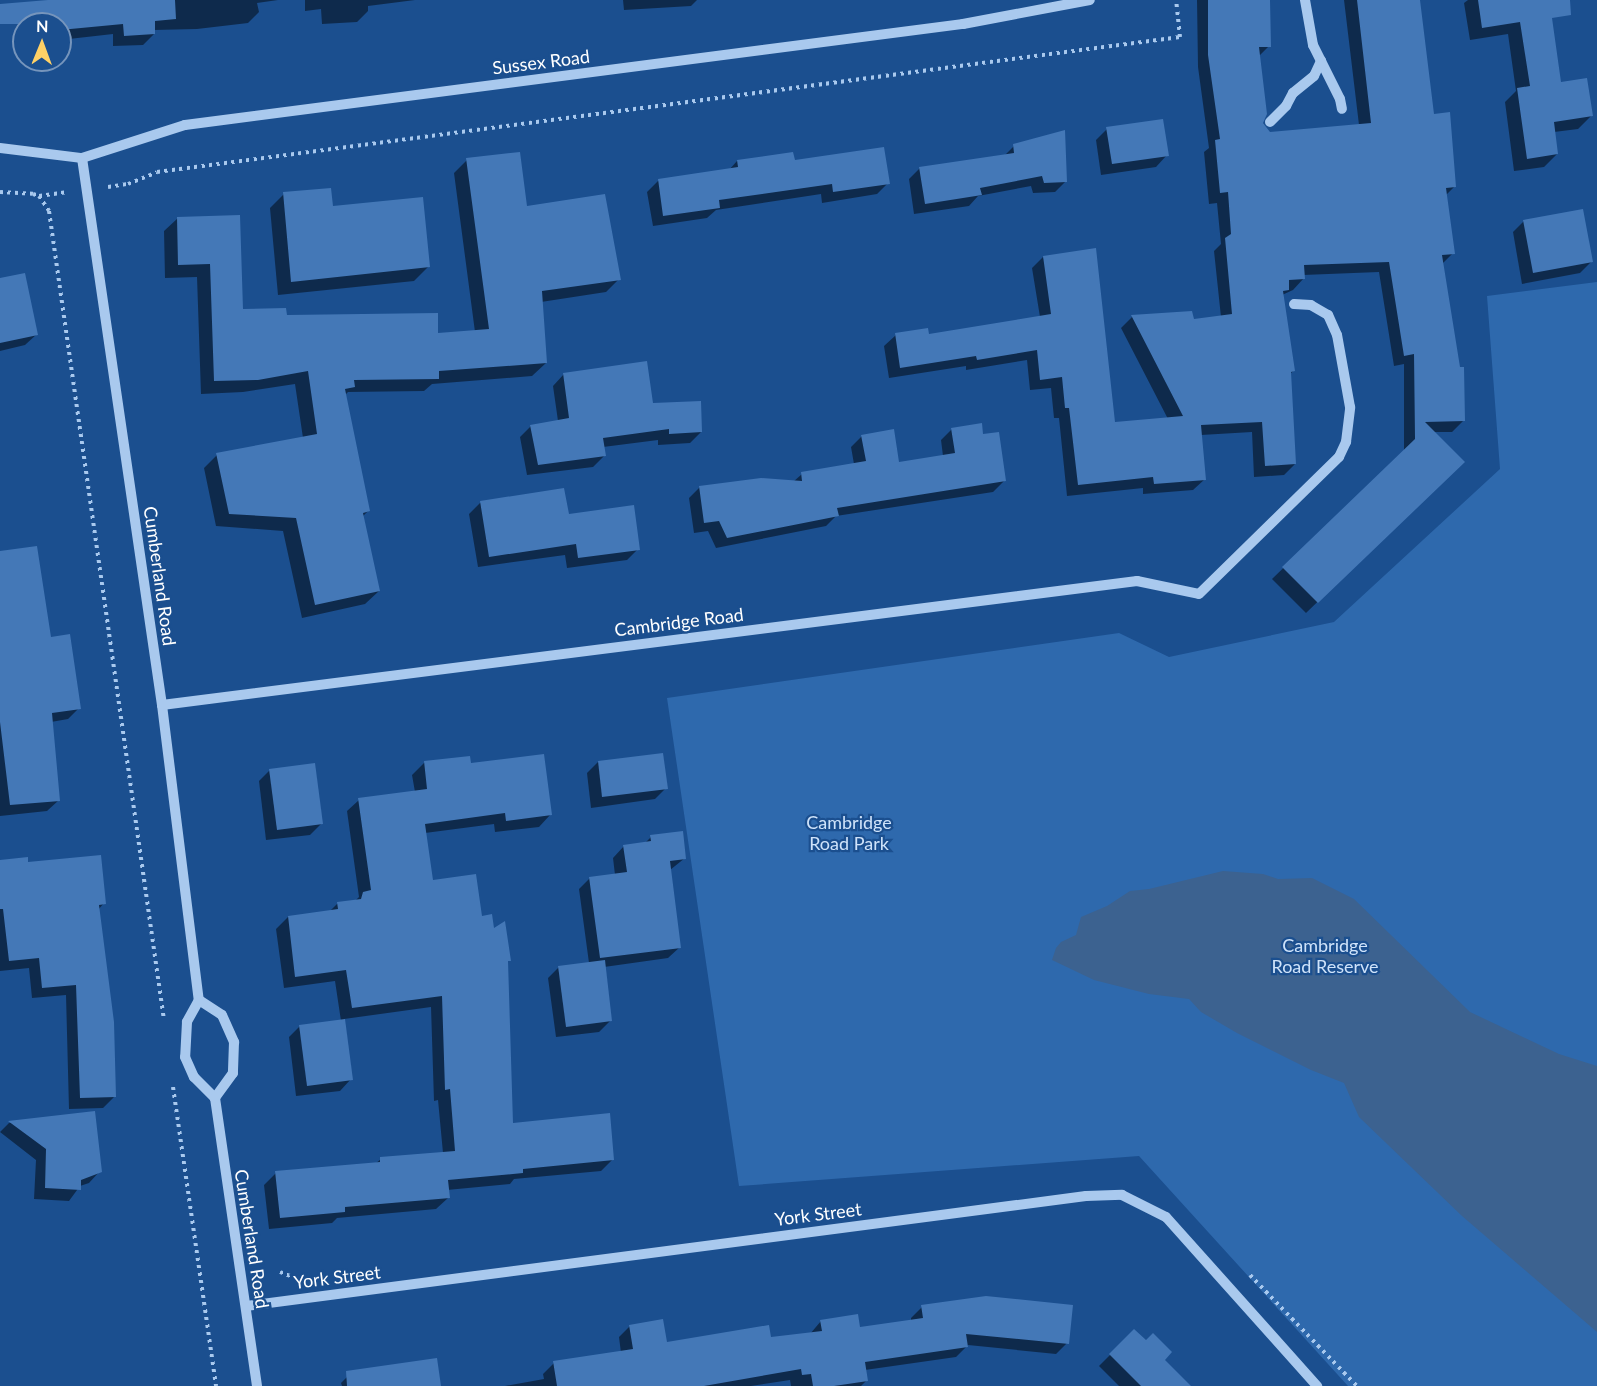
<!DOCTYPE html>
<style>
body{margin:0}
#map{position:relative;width:1597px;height:1386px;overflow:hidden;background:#1b4f8f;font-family:Lato,sans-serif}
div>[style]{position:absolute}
.green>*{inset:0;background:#2e69ad}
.water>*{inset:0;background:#3c6290}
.shadow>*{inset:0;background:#0007}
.building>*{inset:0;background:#4478b7}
.path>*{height:4px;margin-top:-2px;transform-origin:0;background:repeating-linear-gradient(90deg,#a9c9ee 0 3px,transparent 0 7.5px)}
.minor>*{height:10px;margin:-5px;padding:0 5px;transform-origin:5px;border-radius:5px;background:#a9c9ee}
span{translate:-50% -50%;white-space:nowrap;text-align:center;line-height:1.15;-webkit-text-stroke:4.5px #1b4f8f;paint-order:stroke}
.street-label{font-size:18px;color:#fff}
.park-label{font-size:18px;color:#cfe3fa}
.north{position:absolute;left:12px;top:12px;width:60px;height:60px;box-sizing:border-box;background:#1b4f8f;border:2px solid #7695bc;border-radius:50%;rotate:1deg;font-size:16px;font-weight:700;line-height:24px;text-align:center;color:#fff}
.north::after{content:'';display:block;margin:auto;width:21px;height:27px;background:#ffd166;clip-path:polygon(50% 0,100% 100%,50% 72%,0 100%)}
</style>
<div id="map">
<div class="green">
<i style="clip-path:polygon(1597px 282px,1597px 1386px,1348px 1386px,1139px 1156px,739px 1186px,667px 698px,1119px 633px,1169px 657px,1334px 622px,1500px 469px,1487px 296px)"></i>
</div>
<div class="water">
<i style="clip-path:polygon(1223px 871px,1263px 874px,1278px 879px,1312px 878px,1354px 899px,1470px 1012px,1559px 1054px,1597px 1066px,1597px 1332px,1462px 1216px,1359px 1117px,1344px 1083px,1311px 1070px,1237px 1033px,1201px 1012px,1189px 999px,1149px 994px,1094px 980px,1052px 960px,1056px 948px,1061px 942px,1076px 935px,1081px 917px,1107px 906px,1130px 891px,1149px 889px)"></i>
</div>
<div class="shadow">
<i style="clip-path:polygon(62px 0,278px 0,257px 3px,259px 12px,248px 23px,197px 29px,154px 30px,154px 34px,143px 45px,113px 46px,113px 34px,60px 40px,60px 24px,24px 24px,24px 43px,21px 44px,17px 14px)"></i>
<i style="clip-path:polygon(305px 0,415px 0,368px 6px,368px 11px,357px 22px,322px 24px,321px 9px,305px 11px)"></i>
<i style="clip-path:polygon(623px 0,697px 0,691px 6px,624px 10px)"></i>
<i style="clip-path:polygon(1197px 0,1268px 0,1269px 46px,1258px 57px,1261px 120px,1269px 134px,1359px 125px,1344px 0,1418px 0,1433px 115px,1455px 186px,1446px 195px,1453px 253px,1442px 264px,1463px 421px,1452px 432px,1433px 432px,1462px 462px,1306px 613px,1272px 579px,1404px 451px,1404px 364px,1394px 366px,1379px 272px,1303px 275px,1304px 278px,1293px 290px,1282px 295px,1294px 370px,1289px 375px,1295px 464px,1284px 475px,1254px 477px,1252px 432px,1201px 435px,1205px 479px,1193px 490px,1143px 494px,1143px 488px,1067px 496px,1059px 418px,1054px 418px,1051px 388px,1030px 390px,1027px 360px,966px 370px,966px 366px,889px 378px,884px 346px,896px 335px,928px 336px,1040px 317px,1032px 268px,1043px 257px,1113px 424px,1168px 419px,1121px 328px,1132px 317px,1191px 313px,1192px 321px,1221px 317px,1214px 251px,1221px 244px,1217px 203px,1209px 204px,1204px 152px,1209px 148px,1198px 67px)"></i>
<i style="clip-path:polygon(1468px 0,1548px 0,1560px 83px,1591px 116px,1578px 129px,1554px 132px,1557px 154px,1544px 167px,1514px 171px,1505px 102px,1516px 91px,1508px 34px,1470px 40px,1464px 3px)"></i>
<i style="clip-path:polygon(1107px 129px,1167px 155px,1156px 167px,1101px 175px,1096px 140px)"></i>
<i style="clip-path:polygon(1014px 146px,1066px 181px,1055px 192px,1033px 193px,1031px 186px,978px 196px,969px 206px,914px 214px,909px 179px,920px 168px,1004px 156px)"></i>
<i style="clip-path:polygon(467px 160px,619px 279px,606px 292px,541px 302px,546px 363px,532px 376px,432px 384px,424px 391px,348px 392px,345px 395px,368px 511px,363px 516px,379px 591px,365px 604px,302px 618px,283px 531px,216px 526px,204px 468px,217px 455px,303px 438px,295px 384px,243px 392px,201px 394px,197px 277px,165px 278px,164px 231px,178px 218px,239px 217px,241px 311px,437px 334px,475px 332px,454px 173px)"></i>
<i style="clip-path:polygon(737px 161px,793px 162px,888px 183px,877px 194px,822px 203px,821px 194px,716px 210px,707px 218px,653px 226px,647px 192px,658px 181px,729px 170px)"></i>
<i style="clip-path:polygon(284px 194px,331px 208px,428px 267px,414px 281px,278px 295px,270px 208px)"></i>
<i style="clip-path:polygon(1524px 221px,1591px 262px,1580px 273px,1522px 284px,1513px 232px)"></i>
<i style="clip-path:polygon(0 280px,37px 334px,25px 345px,0 351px)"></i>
<i style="clip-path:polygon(564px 374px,652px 405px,701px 432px,690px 443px,658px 445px,658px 440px,603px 447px,604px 456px,593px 467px,527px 475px,520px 437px,531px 426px,558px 421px,553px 386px)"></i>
<i style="clip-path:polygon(952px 429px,1004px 481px,993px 492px,836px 516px,826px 526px,716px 548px,708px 531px,694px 533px,689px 498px,700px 487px,793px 482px,802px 474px,854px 464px,851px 447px,862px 436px,898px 463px,943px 456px,941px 440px)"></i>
<i style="clip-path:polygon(480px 503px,568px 516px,638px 549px,627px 560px,567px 568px,565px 555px,478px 567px,469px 514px)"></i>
<i style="clip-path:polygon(0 553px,49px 639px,79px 708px,68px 719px,51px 722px,59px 800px,47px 811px,0 816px)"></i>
<i style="clip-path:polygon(598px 762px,666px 788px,655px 799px,591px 808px,587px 773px)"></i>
<i style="clip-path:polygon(424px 763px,469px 765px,550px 815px,539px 827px,495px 832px,494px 824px,425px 833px,432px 882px,481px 918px,493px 930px,509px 960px,507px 962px,512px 1124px,613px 1159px,601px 1171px,514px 1179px,510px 1184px,447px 1190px,448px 1198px,436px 1209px,337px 1218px,332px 1223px,269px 1229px,264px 1185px,276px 1173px,375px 1164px,381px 1159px,443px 1153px,438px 1100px,434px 1101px,431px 1007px,344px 1019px,351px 1079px,340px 1091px,296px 1096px,289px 1037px,300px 1026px,341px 1021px,335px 981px,284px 988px,276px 929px,288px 917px,329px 912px,337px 904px,355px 901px,359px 897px,347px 811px,359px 800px,415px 792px,412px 775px)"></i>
<i style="clip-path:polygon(270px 770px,321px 824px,310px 835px,266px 840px,259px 781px)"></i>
<i style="clip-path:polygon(651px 837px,685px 858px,670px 870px,680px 947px,668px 958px,604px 967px,610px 1021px,599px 1032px,556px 1037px,548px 978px,559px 967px,589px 963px,579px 889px,590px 878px,615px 875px,613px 858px,624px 846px,644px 844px)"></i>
<i style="clip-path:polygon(0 861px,27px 864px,104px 903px,98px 910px,114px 1097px,103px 1108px,69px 1109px,66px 995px,32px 998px,29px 968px,0 971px)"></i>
<i style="clip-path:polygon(93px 1113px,100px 1171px,89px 1183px,80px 1186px,69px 1201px,34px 1199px,36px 1160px,0 1132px,9px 1123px)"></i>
<i style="clip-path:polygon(922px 1307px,1067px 1343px,1056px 1354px,968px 1345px,956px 1357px,865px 1370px,866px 1381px,861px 1386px,791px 1386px,790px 1380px,751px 1386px,505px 1386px,544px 1379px,543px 1374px,554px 1363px,621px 1353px,619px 1337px,630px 1326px,666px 1344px,770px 1339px,810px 1334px,821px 1321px,859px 1328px,911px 1321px,911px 1318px)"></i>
<i style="clip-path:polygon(1134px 1331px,1189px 1386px,1119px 1386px,1099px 1366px)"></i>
<i style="clip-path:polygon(352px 1372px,439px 1386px,342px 1386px,341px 1383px)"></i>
</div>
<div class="building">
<i style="clip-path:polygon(48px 0,175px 0,176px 19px,155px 21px,155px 34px,124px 36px,123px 24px,60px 30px,60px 24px,0 24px,0 4px)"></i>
<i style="clip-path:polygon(1208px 0,1270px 0,1271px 47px,1259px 47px,1267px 114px,1263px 123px,1270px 132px,1371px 123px,1357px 0,1420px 0,1434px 114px,1450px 112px,1456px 187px,1446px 188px,1455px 254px,1442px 255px,1460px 367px,1464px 367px,1465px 421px,1425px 422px,1465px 462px,1318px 603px,1282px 567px,1415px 439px,1414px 354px,1404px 356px,1389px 262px,1304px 265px,1305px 279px,1289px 280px,1289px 290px,1283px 291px,1295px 371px,1291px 372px,1296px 464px,1265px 466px,1262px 422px,1201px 425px,1206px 480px,1154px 484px,1153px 477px,1078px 485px,1069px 408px,1065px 408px,1062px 377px,1040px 380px,1037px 350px,977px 360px,976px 356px,900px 368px,895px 333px,928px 328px,929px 334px,1051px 314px,1043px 256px,1096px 248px,1115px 422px,1183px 416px,1131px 315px,1192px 311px,1194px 319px,1232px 314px,1225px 238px,1231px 234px,1228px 192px,1220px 193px,1215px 140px,1220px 139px,1208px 55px)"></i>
<i style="clip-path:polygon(1478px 0,1570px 0,1571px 15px,1552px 18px,1561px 82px,1587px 78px,1593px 116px,1554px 122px,1558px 154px,1527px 159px,1517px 88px,1530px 86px,1520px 22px,1482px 28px)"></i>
<i style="clip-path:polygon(1163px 119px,1169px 156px,1112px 164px,1106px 127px)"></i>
<i style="clip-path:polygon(1065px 130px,1067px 182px,1044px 183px,1042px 176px,980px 188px,982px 195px,925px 204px,919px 167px,1014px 153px,1013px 144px)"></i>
<i style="clip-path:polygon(884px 147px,890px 184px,833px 192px,832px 184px,719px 200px,720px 208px,663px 216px,658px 179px,738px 167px,737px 160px,793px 152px,795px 160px)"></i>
<i style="clip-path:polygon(520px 152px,527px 206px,605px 194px,621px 280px,542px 291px,547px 363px,439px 371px,439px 379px,354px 380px,355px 387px,345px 389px,370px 511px,363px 513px,380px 591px,315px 605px,296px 518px,229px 514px,216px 453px,317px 434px,308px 371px,258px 380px,214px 381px,210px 264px,178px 265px,177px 217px,240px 215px,243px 309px,286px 308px,287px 315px,438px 313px,438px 333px,489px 329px,466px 158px)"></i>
<i style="clip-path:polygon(331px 188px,333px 206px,423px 197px,430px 267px,291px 282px,283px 192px)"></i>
<i style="clip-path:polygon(1583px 209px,1593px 262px,1533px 273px,1523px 220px)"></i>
<i style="clip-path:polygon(25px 273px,38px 335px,0 343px,0 278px)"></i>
<i style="clip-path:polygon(647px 361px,653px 403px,701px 401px,702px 432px,669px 434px,669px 429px,603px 438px,606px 456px,538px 465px,530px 425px,569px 418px,563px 373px)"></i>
<i style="clip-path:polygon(982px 423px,983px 434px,999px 432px,1006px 481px,837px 508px,839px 516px,727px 538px,719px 521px,704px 523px,699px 486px,761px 478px,802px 481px,801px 472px,866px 461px,861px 435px,894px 429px,899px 462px,955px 453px,951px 428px)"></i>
<i style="clip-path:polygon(564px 488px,569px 514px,634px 505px,640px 550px,578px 558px,576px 544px,489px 557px,480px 501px)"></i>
<i style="clip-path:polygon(37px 546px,51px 637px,70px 634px,81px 709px,52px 713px,60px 801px,10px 805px,0 722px,0 551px)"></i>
<i style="clip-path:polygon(663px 753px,668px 789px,602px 797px,598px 761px)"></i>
<i style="clip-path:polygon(544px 754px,552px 815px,506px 821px,505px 813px,425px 824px,433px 880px,476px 874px,482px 916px,492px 914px,494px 928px,505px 921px,511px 961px,508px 961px,513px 1123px,610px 1113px,614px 1160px,523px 1169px,523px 1173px,448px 1180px,450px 1198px,345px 1207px,345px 1212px,280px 1218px,275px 1171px,380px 1162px,380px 1157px,455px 1151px,450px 1089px,445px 1090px,442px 996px,352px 1008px,346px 970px,295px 977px,288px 916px,338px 909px,337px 902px,361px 899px,363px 892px,371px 890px,358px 798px,427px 789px,424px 761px,470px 756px,471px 763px)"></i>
<i style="clip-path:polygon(315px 763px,323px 824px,277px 830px,269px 769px)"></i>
<i style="clip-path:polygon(683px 831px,686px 859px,670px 861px,681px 948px,600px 958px,589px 877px,627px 872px,623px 845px,651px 841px,650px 835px)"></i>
<i style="clip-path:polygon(101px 855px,106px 904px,99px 905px,114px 1022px,116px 1097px,80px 1098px,76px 985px,42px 988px,39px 958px,9px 961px,3px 909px,0 909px,0 860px,28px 857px,28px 862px)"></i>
<i style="clip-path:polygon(605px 960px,612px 1021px,566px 1027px,558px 966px)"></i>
<i style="clip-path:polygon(345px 1019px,353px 1080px,307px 1086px,299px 1025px)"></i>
<i style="clip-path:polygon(95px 1111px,102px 1172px,81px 1180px,81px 1190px,45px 1188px,46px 1149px,8px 1121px)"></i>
<i style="clip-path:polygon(986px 1296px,1073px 1305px,1069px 1344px,966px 1334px,968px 1347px,865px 1362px,868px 1381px,834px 1386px,813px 1386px,811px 1374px,802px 1375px,801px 1369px,704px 1386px,557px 1386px,553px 1361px,633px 1349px,629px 1325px,663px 1319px,667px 1342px,769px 1325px,771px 1337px,822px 1331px,820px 1320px,858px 1314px,860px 1327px,923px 1318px,921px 1305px)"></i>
<i style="clip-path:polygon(1134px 1329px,1146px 1340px,1153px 1333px,1172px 1352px,1165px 1360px,1191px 1386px,1141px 1386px,1109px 1354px)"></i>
<i style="clip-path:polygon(437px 1358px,441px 1386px,347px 1386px,346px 1371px)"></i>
</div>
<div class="path">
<i style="left:108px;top:187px;width:20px;rotate:-9deg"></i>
<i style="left:128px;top:184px;width:31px;rotate:-22deg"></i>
<i style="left:157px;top:172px;width:1032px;rotate:-7.52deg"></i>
<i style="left:1180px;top:37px;width:37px;rotate:-96deg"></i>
<i style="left:0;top:192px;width:33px;rotate:3deg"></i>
<i style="left:33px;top:194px;width:6px;rotate:18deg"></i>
<i style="left:39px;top:196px;width:18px;rotate:56deg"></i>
<i style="left:49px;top:211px;width:817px;rotate:81.91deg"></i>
<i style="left:39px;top:196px;width:29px;rotate:-8deg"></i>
<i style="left:173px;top:1087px;width:302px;rotate:81.8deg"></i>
<i style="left:280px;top:1272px;width:14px;rotate:21deg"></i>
<i style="left:1250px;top:1275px;width:154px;rotate:46.1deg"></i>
</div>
<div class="minor">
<i style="left:1305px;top:0;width:46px;rotate:79.9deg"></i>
<i style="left:1313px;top:45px;width:60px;rotate:63.4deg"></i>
<i style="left:1340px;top:99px;width:10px;rotate:79deg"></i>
<i style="left:1270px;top:122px;width:23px;rotate:-45deg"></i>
<i style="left:1286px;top:106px;width:15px;rotate:-62deg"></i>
<i style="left:1293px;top:93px;width:27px;rotate:-39deg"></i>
<i style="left:1314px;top:76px;width:17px;rotate:-65deg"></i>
<i style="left:0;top:148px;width:83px;rotate:7deg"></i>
<i style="left:82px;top:158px;width:108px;rotate:-17.8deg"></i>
<i style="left:185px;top:125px;width:785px;rotate:-7.4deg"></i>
<i style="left:963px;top:24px;width:129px;rotate:-10.7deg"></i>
<i style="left:82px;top:158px;width:553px;rotate:81.68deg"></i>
<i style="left:162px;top:705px;width:297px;rotate:82.9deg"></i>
<i style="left:199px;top:1000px;width:25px;rotate:119deg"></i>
<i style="left:187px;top:1022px;width:35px;rotate:93deg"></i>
<i style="left:185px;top:1057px;width:22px;rotate:66deg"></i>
<i style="left:194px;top:1077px;width:30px;rotate:45deg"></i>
<i style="left:215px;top:1098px;width:291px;rotate:81.7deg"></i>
<i style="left:162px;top:705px;width:983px;rotate:-7.25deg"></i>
<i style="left:1137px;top:581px;width:63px;rotate:11.8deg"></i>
<i style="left:1199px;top:594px;width:196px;rotate:-44.4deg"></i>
<i style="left:1339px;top:457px;width:17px;rotate:-65deg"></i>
<i style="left:1346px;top:442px;width:35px;rotate:-83deg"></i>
<i style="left:1350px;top:407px;width:73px;rotate:-100.2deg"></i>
<i style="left:1337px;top:335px;width:22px;rotate:-114deg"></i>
<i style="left:1328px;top:315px;width:20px;rotate:-150deg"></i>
<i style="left:1311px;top:305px;width:17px;rotate:-177deg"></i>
<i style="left:199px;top:1000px;width:27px;rotate:33deg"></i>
<i style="left:222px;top:1015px;width:30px;rotate:66deg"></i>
<i style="left:234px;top:1042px;width:31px;rotate:92deg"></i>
<i style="left:233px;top:1073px;width:31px;rotate:126deg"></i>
<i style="left:246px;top:1306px;width:847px;rotate:-7.46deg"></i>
<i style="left:1086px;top:1196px;width:36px;rotate:-2deg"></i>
<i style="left:1122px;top:1195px;width:49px;rotate:26.6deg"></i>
<i style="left:1166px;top:1217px;width:227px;rotate:48.2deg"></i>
</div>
<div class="street-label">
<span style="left:541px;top:62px;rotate:-7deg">Sussex Road</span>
<span style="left:160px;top:576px;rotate:82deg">Cumberland Road</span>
<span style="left:679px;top:622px;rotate:-7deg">Cambridge Road</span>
<span style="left:818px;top:1214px;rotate:-7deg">York Street</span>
<span style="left:252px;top:1239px;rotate:81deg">Cumberland Road</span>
<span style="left:337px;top:1277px;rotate:-7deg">York Street</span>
</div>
<div class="park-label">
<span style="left:849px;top:833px">Cambridge<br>Road Park</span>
<span style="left:1325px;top:956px">Cambridge<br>Road Reserve</span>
</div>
<div class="north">N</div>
</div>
